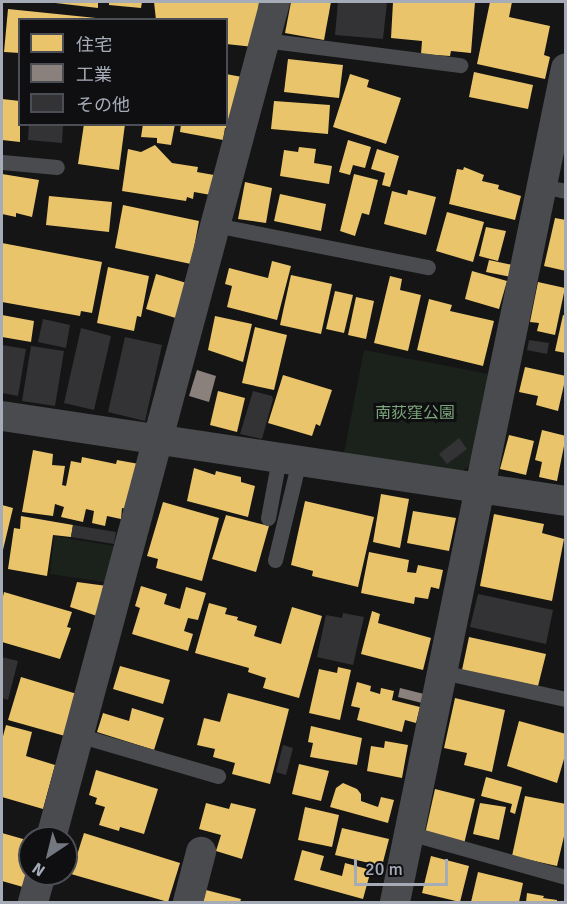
<!DOCTYPE html>
<meta charset="utf-8">
<style>
body{margin:0}
#map{position:relative;width:567px;height:904px;overflow:hidden;background:#151515;font-family:Signika,"Noto Sans JP",sans-serif}
div>[style]{position:absolute}
.green>*{inset:0;background:#1b221c}
.homes>*{inset:0;background:#e9c46a}
.industry>*{inset:0;background:#8a817c}
.building>*{inset:0;background:#333335}
.service>*{height:15px;margin:-7.5px;padding:0 7.5px;transform-origin:7.5px;border-radius:7.5px;background:#494b4e}
.minor>*{height:30px;margin:-15px;padding:0 15px;transform-origin:15px;border-radius:15px;background:#494b4e}
span{translate:-50% -50%;white-space:nowrap;text-align:center;line-height:1.15;-webkit-text-stroke:6px #0f0f11;paint-order:stroke}
.park-label{font-size:16px;color:#7aa47a}
.frame{position:absolute;inset:0;border:3px solid #a5acb8;pointer-events:none}
.legend{position:absolute;left:18px;top:18px;width:210px;height:108px;box-sizing:border-box;background:#0f0f11;border:2px solid #4b4e54;margin:0;padding:8px 10px;list-style:none;font-size:18px;color:#a5acb8}
.legend li{display:flex;align-items:center;gap:12px;height:30px}
.legend b{width:30px;border:2px solid #4b4e54}
.north{position:absolute;left:18px;top:826px;width:60px;height:60px;box-sizing:border-box;background:#0f0f11;border:2px solid #4b4e54;border-radius:50%;rotate:215deg;font-size:16px;font-weight:700;line-height:24px;text-align:center;color:#a5acb8}
.north::after{content:'';display:block;margin:auto;width:21px;height:27px;background:#73777f;clip-path:polygon(50% 0,100% 100%,50% 72%,0 100%)}
.scale{position:absolute;left:354px;top:859px;width:94px;height:27px;box-sizing:border-box;border:3px solid #a5acb8;border-top:0;padding-left:8px;font-size:18px;line-height:21px;white-space:nowrap;color:#a5acb8;-webkit-text-stroke:4px #0f0f11;paint-order:stroke}
</style>
<div id="map">
<div class="green">
<i style="clip-path:polygon(364px 350px,489px 374px,470px 466px,457px 474px,344px 453px)"></i>
<i style="clip-path:polygon(54px 536px,120px 547px,110px 583px,50px 574px)"></i>
</div>
<div class="homes">
<i style="clip-path:polygon(47px 2px,98px 2px,98px 8px)"></i>
<i style="clip-path:polygon(109px 2px,142px 2px,141px 8px,109px 5px)"></i>
<i style="clip-path:polygon(154px 2px,259px 2px,254px 47px,226px 44px,226px 20px,156px 20px)"></i>
<i style="clip-path:polygon(291px 2px,331px 2px,324px 40px,285px 33px)"></i>
<i style="clip-path:polygon(393px 2px,475px 2px,471px 53px,451px 51px,450px 56px,421px 54px,422px 41px,391px 38px)"></i>
<i style="clip-path:polygon(490px 2px,512px 2px,509px 17px,550px 26px,544px 55px,550px 57px,545px 79px,477px 64px)"></i>
<i style="clip-path:polygon(8px 9px,96px 18px,96px 20px,20px 20px,20px 53px,4px 52px)"></i>
<i style="clip-path:polygon(288px 59px,343px 65px,339px 98px,284px 92px)"></i>
<i style="clip-path:polygon(474px 72px,533px 85px,528px 109px,469px 97px)"></i>
<i style="clip-path:polygon(226px 74px,242px 77px,233px 129px,225px 128px,223px 140px,180px 132px,181px 124px,226px 124px)"></i>
<i style="clip-path:polygon(350px 74px,369px 80px,367px 87px,401px 98px,386px 144px,333px 127px)"></i>
<i style="clip-path:polygon(2px 99px,20px 101px,20px 142px,2px 140px)"></i>
<i style="clip-path:polygon(274px 101px,330px 105px,328px 134px,271px 129px)"></i>
<i style="clip-path:polygon(84px 124px,125px 124px,119px 170px,78px 164px)"></i>
<i style="clip-path:polygon(143px 124px,175px 124px,171px 145px,157px 143px,157px 138px,141px 137px)"></i>
<i style="clip-path:polygon(348px 140px,371px 147px,365px 168px,353px 165px,350px 175px,339px 172px)"></i>
<i style="clip-path:polygon(155px 145px,172px 163px,198px 167px,197px 172px,214px 175px,211px 195px,194px 192px,193px 199px,187px 197px,186px 201px,122px 191px,128px 149px,141px 152px)"></i>
<i style="clip-path:polygon(299px 147px,316px 149px,314px 163px,332px 166px,329px 184px,280px 176px,284px 150px,298px 152px)"></i>
<i style="clip-path:polygon(377px 149px,399px 156px,390px 187px,382px 185px,385px 173px,371px 169px)"></i>
<i style="clip-path:polygon(464px 167px,484px 175px,482px 181px,499px 185px,498px 189px,521px 196px,515px 220px,449px 204px,457px 169px,463px 170px)"></i>
<i style="clip-path:polygon(2px 174px,39px 180px,32px 217px,16px 213px,16px 217px,2px 214px)"></i>
<i style="clip-path:polygon(354px 174px,378px 180px,369px 215px,362px 213px,355px 236px,340px 231px)"></i>
<i style="clip-path:polygon(245px 182px,272px 188px,266px 223px,238px 219px)"></i>
<i style="clip-path:polygon(408px 190px,436px 197px,426px 235px,384px 224px,392px 191px,407px 195px)"></i>
<i style="clip-path:polygon(280px 194px,326px 204px,321px 231px,274px 221px)"></i>
<i style="clip-path:polygon(49px 196px,112px 202px,109px 232px,46px 225px)"></i>
<i style="clip-path:polygon(123px 205px,199px 221px,191px 264px,115px 248px)"></i>
<i style="clip-path:polygon(447px 212px,484px 222px,473px 262px,436px 251px)"></i>
<i style="clip-path:polygon(555px 218px,566px 220px,566px 271px,544px 266px)"></i>
<i style="clip-path:polygon(486px 227px,506px 231px,498px 261px,479px 256px)"></i>
<i style="clip-path:polygon(2px 243px,102px 262px,92px 313px,81px 311px,80px 316px,2px 302px)"></i>
<i style="clip-path:polygon(489px 260px,513px 265px,511px 277px,486px 272px)"></i>
<i style="clip-path:polygon(272px 261px,291px 266px,277px 320px,227px 307px,232px 286px,225px 284px,229px 268px,268px 278px)"></i>
<i style="clip-path:polygon(108px 267px,149px 276px,141px 317px,137px 316px,134px 331px,97px 323px)"></i>
<i style="clip-path:polygon(472px 271px,507px 281px,499px 309px,465px 299px)"></i>
<i style="clip-path:polygon(156px 274px,190px 284px,179px 319px,146px 309px)"></i>
<i style="clip-path:polygon(291px 275px,332px 284px,321px 334px,280px 325px)"></i>
<i style="clip-path:polygon(390px 276px,402px 279px,400px 290px,421px 295px,408px 351px,374px 343px)"></i>
<i style="clip-path:polygon(538px 282px,565px 288px,555px 335px,537px 331px,539px 323px,530px 322px)"></i>
<i style="clip-path:polygon(335px 291px,353px 295px,344px 333px,326px 329px)"></i>
<i style="clip-path:polygon(356px 297px,374px 301px,366px 339px,348px 335px)"></i>
<i style="clip-path:polygon(429px 299px,452px 305px,450px 311px,494px 321px,483px 366px,417px 350px)"></i>
<i style="clip-path:polygon(2px 315px,34px 321px,31px 342px,2px 337px)"></i>
<i style="clip-path:polygon(563px 315px,566px 316px,566px 353px,555px 351px)"></i>
<i style="clip-path:polygon(215px 316px,252px 324px,243px 362px,208px 350px)"></i>
<i style="clip-path:polygon(255px 327px,287px 335px,274px 390px,242px 383px)"></i>
<i style="clip-path:polygon(525px 367px,566px 376px,558px 411px,536px 405px,538px 396px,519px 392px)"></i>
<i style="clip-path:polygon(283px 375px,332px 390px,320px 426px,316px 424px,312px 436px,268px 423px)"></i>
<i style="clip-path:polygon(218px 391px,245px 398px,237px 432px,210px 425px)"></i>
<i style="clip-path:polygon(542px 430px,566px 436px,557px 481px,539px 477px,542px 462px,535px 460px)"></i>
<i style="clip-path:polygon(509px 435px,534px 441px,526px 475px,500px 469px)"></i>
<i style="clip-path:polygon(33px 450px,53px 454px,52px 465px,65px 466px,62px 485px,66px 486px,71px 461px,81px 463px,82px 457px,116px 464px,117px 460px,139px 464px,137px 480px,132px 479px,127px 509px,122px 508px,121px 519px,107px 516px,105px 526px,92px 523px,94px 511px,86px 509px,83px 522px,61px 517px,64px 507px,55px 504px,53px 516px,22px 512px)"></i>
<i style="clip-path:polygon(194px 468px,215px 475px,216px 471px,241px 477px,241px 482px,255px 486px,248px 517px,187px 501px)"></i>
<i style="clip-path:polygon(381px 494px,409px 499px,400px 548px,373px 542px)"></i>
<i style="clip-path:polygon(305px 501px,374px 517px,358px 587px,312px 576px,313px 571px,291px 565px)"></i>
<i style="clip-path:polygon(163px 502px,219px 518px,202px 581px,156px 568px,158px 559px,147px 556px)"></i>
<i style="clip-path:polygon(2px 505px,13px 508px,2px 554px)"></i>
<i style="clip-path:polygon(413px 511px,456px 518px,449px 551px,407px 543px)"></i>
<i style="clip-path:polygon(494px 514px,544px 524px,542px 533px,564px 539px,552px 601px,480px 586px)"></i>
<i style="clip-path:polygon(226px 515px,269px 526px,256px 572px,212px 559px)"></i>
<i style="clip-path:polygon(21px 516px,73px 525px,71px 537px,53px 535px,47px 576px,8px 569px,14px 528px,20px 529px)"></i>
<i style="clip-path:polygon(369px 552px,409px 560px,407px 572px,416px 573px,418px 565px,443px 570px,439px 589px,431px 587px,428px 599px,415px 597px,414px 604px,361px 593px)"></i>
<i style="clip-path:polygon(77px 582px,107px 586px,97px 616px,70px 607px)"></i>
<i style="clip-path:polygon(141px 586px,167px 594px,164px 604px,180px 609px,186px 587px,206px 593px,198px 620px,188px 618px,184px 631px,193px 634px,188px 651px,132px 634px,140px 608px,135px 606px)"></i>
<i style="clip-path:polygon(4px 592px,72px 612px,67px 627px,71px 628px,60px 659px,2px 642px,2px 601px)"></i>
<i style="clip-path:polygon(209px 603px,227px 608px,225px 614px,238px 617px,237px 620px,257px 626px,254px 636px,281px 644px,292px 607px,322px 616px,299px 698px,263px 688px,266px 678px,248px 672px,249px 668px,195px 653px)"></i>
<i style="clip-path:polygon(372px 611px,380px 614px,378px 623px,431px 638px,423px 670px,361px 654px)"></i>
<i style="clip-path:polygon(469px 637px,546px 654px,538px 686px,462px 670px)"></i>
<i style="clip-path:polygon(120px 666px,170px 680px,163px 704px,113px 689px)"></i>
<i style="clip-path:polygon(338px 667px,351px 670px,340px 720px,309px 713px,319px 669px,337px 673px)"></i>
<i style="clip-path:polygon(21px 677px,77px 694px,65px 736px,8px 720px)"></i>
<i style="clip-path:polygon(357px 682px,371px 686px,370px 691px,380px 694px,381px 688px,394px 691px,392px 700px,420px 707px,416px 723px,405px 720px,402px 732px,357px 720px,360px 708px,351px 706px)"></i>
<i style="clip-path:polygon(228px 693px,289px 709px,270px 784px,232px 774px,235px 763px,213px 757px,215px 749px,197px 745px,204px 718px,220px 722px)"></i>
<i style="clip-path:polygon(455px 698px,505px 710px,492px 772px,464px 765px,467px 753px,444px 748px)"></i>
<i style="clip-path:polygon(132px 708px,164px 718px,154px 750px,97px 732px,103px 713px,129px 721px)"></i>
<i style="clip-path:polygon(519px 721px,566px 734px,566px 752px,557px 783px,507px 766px)"></i>
<i style="clip-path:polygon(6px 725px,32px 732px,26px 756px,55px 765px,43px 809px,2px 797px,2px 740px)"></i>
<i style="clip-path:polygon(311px 726px,362px 738px,357px 765px,310px 757px,313px 743px,308px 742px)"></i>
<i style="clip-path:polygon(385px 741px,408px 745px,402px 778px,367px 771px,371px 746px,384px 748px)"></i>
<i style="clip-path:polygon(299px 764px,329px 771px,321px 801px,292px 794px)"></i>
<i style="clip-path:polygon(96px 770px,158px 789px,144px 834px,120px 827px,119px 831px,99px 825px,105px 807px,95px 804px,97px 798px,89px 795px)"></i>
<i style="clip-path:polygon(486px 777px,522px 787px,515px 814px,510px 812px,512px 804px,481px 796px)"></i>
<i style="clip-path:polygon(343px 783px,357px 789px,361px 794px,361px 801px,378px 807px,381px 797px,394px 800px,388px 823px,330px 807px,336px 788px)"></i>
<i style="clip-path:polygon(435px 789px,475px 799px,464px 844px,425px 834px)"></i>
<i style="clip-path:polygon(525px 796px,566px 804px,566px 828px,557px 866px,512px 856px)"></i>
<i style="clip-path:polygon(206px 803px,229px 809px,231px 803px,256px 809px,242px 859px,216px 851px,221px 835px,199px 829px)"></i>
<i style="clip-path:polygon(480px 803px,506px 807px,499px 840px,473px 834px)"></i>
<i style="clip-path:polygon(305px 807px,339px 815px,332px 847px,298px 840px)"></i>
<i style="clip-path:polygon(342px 828px,389px 839px,382px 866px,335px 855px)"></i>
<i style="clip-path:polygon(2px 833px,30px 841px,30px 863px,23px 887px,2px 881px)"></i>
<i style="clip-path:polygon(84px 833px,180px 863px,168px 902px,71px 874px)"></i>
<i style="clip-path:polygon(302px 850px,324px 856px,320px 870px,342px 876px,345px 863px,371px 870px,363px 899px,294px 880px)"></i>
<i style="clip-path:polygon(431px 856px,469px 866px,460px 902px,422px 893px)"></i>
<i style="clip-path:polygon(478px 872px,523px 883px,519px 902px,471px 902px)"></i>
<i style="clip-path:polygon(206px 890px,241px 899px,240px 902px,203px 902px)"></i>
<i style="clip-path:polygon(527px 893px,544px 896px,543px 898px,557px 900px,557px 902px,526px 902px)"></i>
</div>
<div class="industry">
<i style="clip-path:polygon(197px 370px,216px 376px,209px 402px,189px 396px)"></i>
<i style="clip-path:polygon(400px 688px,424px 694px,422px 703px,398px 697px)"></i>
</div>
<div class="building">
<i style="clip-path:polygon(338px 2px,387px 2px,383px 39px,335px 35px)"></i>
<i style="clip-path:polygon(29px 124px,63px 124px,62px 143px,28px 140px)"></i>
<i style="clip-path:polygon(43px 319px,70px 325px,66px 348px,38px 342px)"></i>
<i style="clip-path:polygon(81px 328px,111px 336px,94px 410px,64px 403px)"></i>
<i style="clip-path:polygon(125px 337px,162px 345px,145px 421px,108px 412px)"></i>
<i style="clip-path:polygon(529px 340px,549px 343px,547px 354px,527px 350px)"></i>
<i style="clip-path:polygon(2px 345px,26px 349px,18px 396px,2px 393px)"></i>
<i style="clip-path:polygon(31px 346px,64px 351px,55px 406px,22px 401px)"></i>
<i style="clip-path:polygon(253px 391px,272px 396px,273px 399px,262px 439px,240px 434px)"></i>
<i style="clip-path:polygon(459px 438px,467px 449px,447px 464px,439px 454px)"></i>
<i style="clip-path:polygon(73px 525px,116px 532px,114px 544px,71px 537px)"></i>
<i style="clip-path:polygon(478px 594px,553px 610px,546px 644px,470px 627px)"></i>
<i style="clip-path:polygon(343px 613px,364px 617px,353px 665px,317px 657px,326px 615px,342px 618px)"></i>
<i style="clip-path:polygon(2px 657px,18px 661px,8px 700px,2px 698px)"></i>
<i style="clip-path:polygon(283px 745px,293px 748px,286px 775px,276px 772px)"></i>
</div>
<div class="service">
<i style="left:264px;top:40px;width:198px;rotate:7.3deg"></i>
<i style="left:2px;top:162px;width:55px;rotate:5.2deg"></i>
<i style="left:542px;top:186px;width:25px;rotate:12deg"></i>
<i style="left:215px;top:225px;width:217px;rotate:11.2deg"></i>
<i style="left:268px;top:518px;width:61px;rotate:-79.6deg"></i>
<i style="left:275px;top:560px;width:102px;rotate:-76.4deg"></i>
<i style="left:442px;top:672px;width:127px;rotate:12.3deg"></i>
<i style="left:78px;top:735px;width:146px;rotate:16.3deg"></i>
<i style="left:409px;top:833px;width:163px;rotate:15.7deg"></i>
</div>
<div class="minor">
<i style="left:2px;top:416px;width:570px;rotate:8.57deg"></i>
<i style="left:51px;top:838px;width:865px;rotate:-75deg"></i>
<i style="left:33px;top:902px;width:29px;rotate:-74deg"></i>
<i style="left:188px;top:902px;width:52px;rotate:-75.4deg"></i>
<i style="left:395px;top:902px;width:851px;rotate:-78.41deg"></i>
</div>
<div class="park-label">
<span style="left:415px;top:413px">南荻窪公園</span>
</div>
<div class="frame"></div>
<ul class="legend">
<li><b style="height:16px;background:#e9c46a"></b>住宅</li>
<li><b style="height:16px;background:#8a817c"></b>工業</li>
<li><b style="height:16px;background:#333335"></b>その他</li>
</ul>
<div class="north">N</div>
<div class="scale">20 m</div>
</div>
